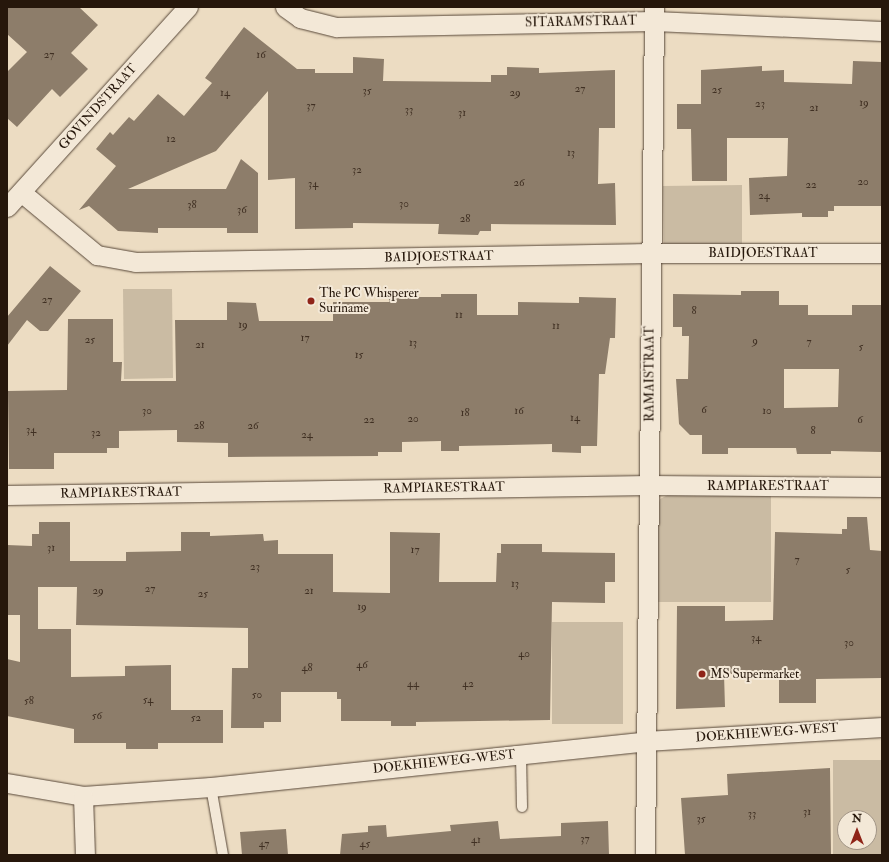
<!DOCTYPE html>
<style>
body{margin:0}
#map{position:relative;width:889px;height:862px;overflow:hidden;background:#ecdcc2;font-family:"IM FELL Double Pica",serif}
div>[style]{position:absolute}
.green>*{inset:0;background:#cabba3}
.building>*{inset:0;background:#8d7d6a}
.roads{filter:drop-shadow(0 0 1px #584839) drop-shadow(0 0 1px #584839)}
.service>*{height:10px;margin:-5px;padding:0 5px;transform-origin:5px;border-radius:5px;background:#f3e8d7}
.minor>*{height:19px;margin:-9.5px;padding:0 9.5px;transform-origin:9.5px;border-radius:9.5px;background:#f3e8d7}
.dots>*{width:11px;height:11px;translate:-50% -50%;box-sizing:border-box;border:2px solid #f3e8d7;border-radius:50%}
span{translate:-50% -50%;white-space:nowrap;text-align:center;line-height:1.15;-webkit-text-stroke:4px #f3e8d7;paint-order:stroke}
.number-label{font-size:11px;color:#403023}
.number-label span{-webkit-text-stroke-width:0}
.street-label{font-size:13px;color:#26170b}
.poi-label{font-size:13px;color:#26170b}
.left{translate:0 -50%;text-align:left}
.frame{position:absolute;inset:0;border:8px solid #26170b;pointer-events:none}
.north{position:absolute;left:837px;top:810px;width:40px;height:40px;box-sizing:border-box;background:#f3e8d7;border:1px solid #a19485;border-radius:50%;rotate:0deg;font-size:11px;font-weight:700;line-height:16px;text-align:center;color:#26170b}
.north::after{content:'';display:block;margin:auto;width:14px;height:18px;background:#8f2418;clip-path:polygon(50% 0,100% 100%,50% 72%,0 100%)}
</style>
<div id="map">
<div class="green">
<i style="clip-path:polygon(742px 185px,742px 245px,664px 245px,663px 186px)"></i>
<i style="clip-path:polygon(123px 289px,172px 289px,173px 378px,124px 379px)"></i>
<i style="clip-path:polygon(672px 493px,771px 493px,771px 602px,657px 602px,658px 506px,660px 499px)"></i>
<i style="clip-path:polygon(552px 622px,623px 622px,623px 724px,552px 724px)"></i>
<i style="clip-path:polygon(evenodd,833px 760px,882px 760px,882px 855px,833px 855px,833px 760px,845px 818px,869px 818px,869px 842px,845px 842px,845px 818px)"></i>
</div>
<div class="building">
<i style="clip-path:polygon(7px 7px,79px 7px,98px 25px,71px 53px,88px 69px,60px 97px,52px 89px,17px 127px,7px 118px,7px 72px,27px 52px,7px 34px)"></i>
<i style="clip-path:polygon(244px 27px,297px 69px,315px 69px,315px 73px,353px 73px,353px 57px,384px 59px,383px 81px,491px 82px,491px 75px,507px 75px,507px 67px,539px 68px,539px 73px,615px 70px,615px 128px,599px 128px,598px 184px,615px 183px,616px 225px,491px 224px,491px 231px,480px 231px,478px 235px,438px 234px,439px 224px,353px 223px,353px 228px,295px 229px,295px 178px,268px 180px,268px 91px,216px 151px,128px 189px,226px 189px,241px 159px,258px 173px,258px 233px,227px 233px,227px 228px,158px 228px,158px 233px,118px 231px,89px 206px,79px 210px,116px 166px,96px 149px,110px 132px,113px 135px,129px 117px,134px 121px,158px 94px,184px 116px,212px 83px,205px 78px)"></i>
<i style="clip-path:polygon(853px 61px,882px 62px,882px 206px,834px 206px,834px 211px,828px 211px,828px 217px,802px 217px,802px 213px,750px 215px,749px 178px,787px 176px,788px 138px,727px 138px,727px 181px,692px 181px,691px 129px,677px 129px,677px 104px,701px 104px,701px 70px,762px 66px,762px 71px,784px 70px,784px 82px,852px 84px)"></i>
<i style="clip-path:polygon(50px 266px,81px 291px,48px 331px,40px 331px,27px 320px,7px 346px,7px 317px)"></i>
<i style="clip-path:polygon(evenodd,741px 291px,779px 291px,779px 305px,808px 305px,808px 315px,852px 315px,852px 305px,882px 305px,882px 452px,831px 451px,831px 454px,797px 454px,796px 448px,728px 448px,728px 454px,702px 454px,702px 435px,690px 435px,679px 424px,676px 379px,688px 379px,689px 336px,682px 336px,682px 327px,673px 327px,673px 294px,741px 295px,741px 291px,784px 369px,839px 369px,838px 407px,784px 408px,784px 369px)"></i>
<i style="clip-path:polygon(441px 294px,477px 294px,477px 315px,518px 315px,518px 302px,579px 303px,579px 297px,616px 298px,615px 338px,610px 338px,605px 374px,599px 374px,597px 446px,581px 446px,581px 453px,552px 452px,552px 444px,459px 446px,459px 451px,441px 451px,441px 441px,402px 442px,402px 452px,378px 452px,378px 456px,228px 457px,228px 443px,177px 442px,177px 430px,119px 431px,119px 448px,107px 448px,107px 453px,54px 453px,54px 469px,9px 469px,8px 391px,67px 390px,68px 319px,113px 319px,113px 362px,122px 362px,121px 381px,176px 381px,175px 320px,227px 320px,227px 302px,256px 303px,259px 321px,333px 321px,333px 302px,389px 302px,389px 297px,441px 297px)"></i>
<i style="clip-path:polygon(847px 517px,867px 517px,870px 550px,882px 551px,882px 678px,816px 679px,816px 703px,779px 703px,779px 674px,724px 674px,725px 707px,676px 709px,677px 606px,725px 606px,725px 621px,773px 620px,775px 532px,842px 534px,842px 529px,847px 529px)"></i>
<i style="clip-path:polygon(39px 522px,70px 522px,70px 561px,126px 561px,126px 552px,181px 551px,181px 532px,210px 532px,210px 536px,263px 534px,264px 541px,278px 540px,278px 554px,333px 554px,333px 592px,390px 593px,390px 532px,440px 533px,439px 582px,496px 582px,497px 553px,501px 553px,501px 544px,542px 544px,542px 552px,615px 553px,615px 582px,605px 582px,605px 603px,552px 602px,550px 720px,416px 722px,416px 726px,391px 726px,391px 721px,341px 721px,341px 699px,337px 699px,337px 692px,281px 692px,281px 722px,264px 722px,264px 728px,231px 728px,232px 668px,248px 668px,248px 628px,76px 625px,77px 587px,38px 587px,38px 629px,71px 629px,71px 677px,125px 676px,125px 666px,171px 665px,171px 710px,223px 710px,223px 743px,158px 743px,158px 749px,126px 749px,126px 743px,74px 743px,74px 729px,7px 716px,7px 659px,20px 662px,20px 615px,7px 615px,7px 545px,32px 546px,32px 534px,39px 534px)"></i>
<i style="clip-path:polygon(830px 768px,831px 854px,685px 855px,681px 798px,728px 795px,727px 774px)"></i>
<i style="clip-path:polygon(498px 821px,500px 839px,561px 836px,561px 823px,608px 821px,609px 855px,340px 855px,342px 834px,368px 832px,368px 826px,386px 825px,387px 837px,451px 831px,450px 825px)"></i>
<i style="clip-path:polygon(286px 829px,288px 855px,242px 855px,240px 832px)"></i>
</div>
<div class="roads">
<div class="service">
<i style="left:521px;top:755px;width:52px;rotate:88.9deg"></i>
<i style="left:211px;top:787px;width:69px;rotate:80deg"></i>
</div>
<div class="minor">
<i style="left:285px;top:7px;width:19px;rotate:36deg"></i>
<i style="left:300px;top:18px;width:38px;rotate:14deg"></i>
<i style="left:337px;top:27px;width:317px;rotate:-1.1deg"></i>
<i style="left:654px;top:21px;width:228px;rotate:2.5deg"></i>
<i style="left:21px;top:192px;width:99px;rotate:39.7deg"></i>
<i style="left:97px;top:255px;width:39px;rotate:10deg"></i>
<i style="left:135px;top:262px;width:515px;rotate:-1deg"></i>
<i style="left:650px;top:253px;width:232px"></i>
<i style="left:7px;top:207px;width:270px;rotate:-47.9deg"></i>
<i style="left:7px;top:495px;width:642px;rotate:-0.89deg"></i>
<i style="left:649px;top:485px;width:233px;rotate:0.5deg"></i>
<i style="left:7px;top:783px;width:77px;rotate:9.7deg"></i>
<i style="left:83px;top:796px;width:128px;rotate:-4deg"></i>
<i style="left:211px;top:787px;width:437px;rotate:-6deg"></i>
<i style="left:646px;top:741px;width:236px;rotate:-3.4deg"></i>
<i style="left:83px;top:796px;width:59px;rotate:88.1deg"></i>
<i style="left:645px;top:855px;width:848px;rotate:-89.39deg"></i>
</div>
</div>
<div class="dots">
<i style="left:311px;top:301px;background:#8f2418"></i>
<i style="left:702px;top:674px;background:#8f2418"></i>
</div>
<div class="number-label">
<span style="left:49px;top:55px">27</span>
<span style="left:261px;top:55px">16</span>
<span style="left:580px;top:89px">27</span>
<span style="left:717px;top:90px">25</span>
<span style="left:367px;top:91px">35</span>
<span style="left:225px;top:93px">14</span>
<span style="left:515px;top:93px">29</span>
<span style="left:864px;top:103px">19</span>
<span style="left:760px;top:104px">23</span>
<span style="left:311px;top:106px">37</span>
<span style="left:814px;top:108px">21</span>
<span style="left:409px;top:110px">33</span>
<span style="left:462px;top:113px">31</span>
<span style="left:171px;top:139px">12</span>
<span style="left:571px;top:153px">13</span>
<span style="left:357px;top:170px">32</span>
<span style="left:863px;top:182px">20</span>
<span style="left:519px;top:183px">26</span>
<span style="left:313px;top:184px">34</span>
<span style="left:811px;top:185px">22</span>
<span style="left:764px;top:196px">24</span>
<span style="left:404px;top:204px">30</span>
<span style="left:192px;top:205px">38</span>
<span style="left:242px;top:210px">36</span>
<span style="left:465px;top:219px">28</span>
<span style="left:47px;top:300px">27</span>
<span style="left:694px;top:311px">8</span>
<span style="left:459px;top:315px">11</span>
<span style="left:243px;top:325px">19</span>
<span style="left:556px;top:326px">11</span>
<span style="left:305px;top:338px">17</span>
<span style="left:90px;top:340px">25</span>
<span style="left:755px;top:341px">9</span>
<span style="left:809px;top:342px">7</span>
<span style="left:413px;top:343px">13</span>
<span style="left:200px;top:345px">21</span>
<span style="left:861px;top:347px">5</span>
<span style="left:359px;top:355px">15</span>
<span style="left:704px;top:410px">6</span>
<span style="left:147px;top:411px">30</span>
<span style="left:519px;top:411px">16</span>
<span style="left:767px;top:411px">10</span>
<span style="left:465px;top:413px">18</span>
<span style="left:575px;top:418px">14</span>
<span style="left:413px;top:419px">20</span>
<span style="left:369px;top:420px">22</span>
<span style="left:860px;top:420px">6</span>
<span style="left:199px;top:426px">28</span>
<span style="left:253px;top:426px">26</span>
<span style="left:31px;top:430px">34</span>
<span style="left:813px;top:431px">8</span>
<span style="left:96px;top:433px">32</span>
<span style="left:307px;top:435px">24</span>
<span style="left:51px;top:548px">31</span>
<span style="left:415px;top:550px">17</span>
<span style="left:797px;top:560px">7</span>
<span style="left:255px;top:567px">23</span>
<span style="left:848px;top:570px">5</span>
<span style="left:515px;top:584px">13</span>
<span style="left:150px;top:589px">27</span>
<span style="left:98px;top:591px">29</span>
<span style="left:309px;top:591px">21</span>
<span style="left:203px;top:594px">25</span>
<span style="left:362px;top:607px">19</span>
<span style="left:756px;top:638px">34</span>
<span style="left:849px;top:643px">30</span>
<span style="left:524px;top:654px">40</span>
<span style="left:362px;top:665px">46</span>
<span style="left:307px;top:668px">48</span>
<span style="left:413px;top:684px">44</span>
<span style="left:468px;top:684px">42</span>
<span style="left:257px;top:695px">50</span>
<span style="left:148px;top:700px">54</span>
<span style="left:29px;top:701px">58</span>
<span style="left:97px;top:716px">56</span>
<span style="left:196px;top:718px">52</span>
<span style="left:807px;top:812px">31</span>
<span style="left:752px;top:814px">33</span>
<span style="left:701px;top:819px">35</span>
<span style="left:585px;top:839px">37</span>
<span style="left:476px;top:840px">41</span>
<span style="left:264px;top:844px">47</span>
<span style="left:365px;top:844px">45</span>
</div>
<div class="street-label">
<span style="left:581px;top:22px;rotate:-1deg">SITARAMSTRAAT</span>
<span style="left:98px;top:107px;rotate:-48deg">GOVINDSTRAAT</span>
<span style="left:763px;top:253px">BAIDJOESTRAAT</span>
<span style="left:439px;top:257px;rotate:-1deg">BAIDJOESTRAAT</span>
<span style="left:650px;top:374px;rotate:-90deg">RAMAISTRAAT</span>
<span style="left:768px;top:486px">RAMPIARESTRAAT</span>
<span style="left:444px;top:488px;rotate:-1deg">RAMPIARESTRAAT</span>
<span style="left:121px;top:493px;rotate:-1deg">RAMPIARESTRAAT</span>
<span style="left:767px;top:733px;rotate:-4deg">DOEKHIEWEG-WEST</span>
<span style="left:444px;top:762px;rotate:-6deg">DOEKHIEWEG-WEST</span>
</div>
<div class="poi-label">
<span class="left" style="left:319px;top:301px">The PC Whisperer<br>Suriname</span>
<span class="left" style="left:710px;top:674px">MS Supermarket</span>
</div>
<div class="frame"></div>
<div class="north">N</div>
</div>
